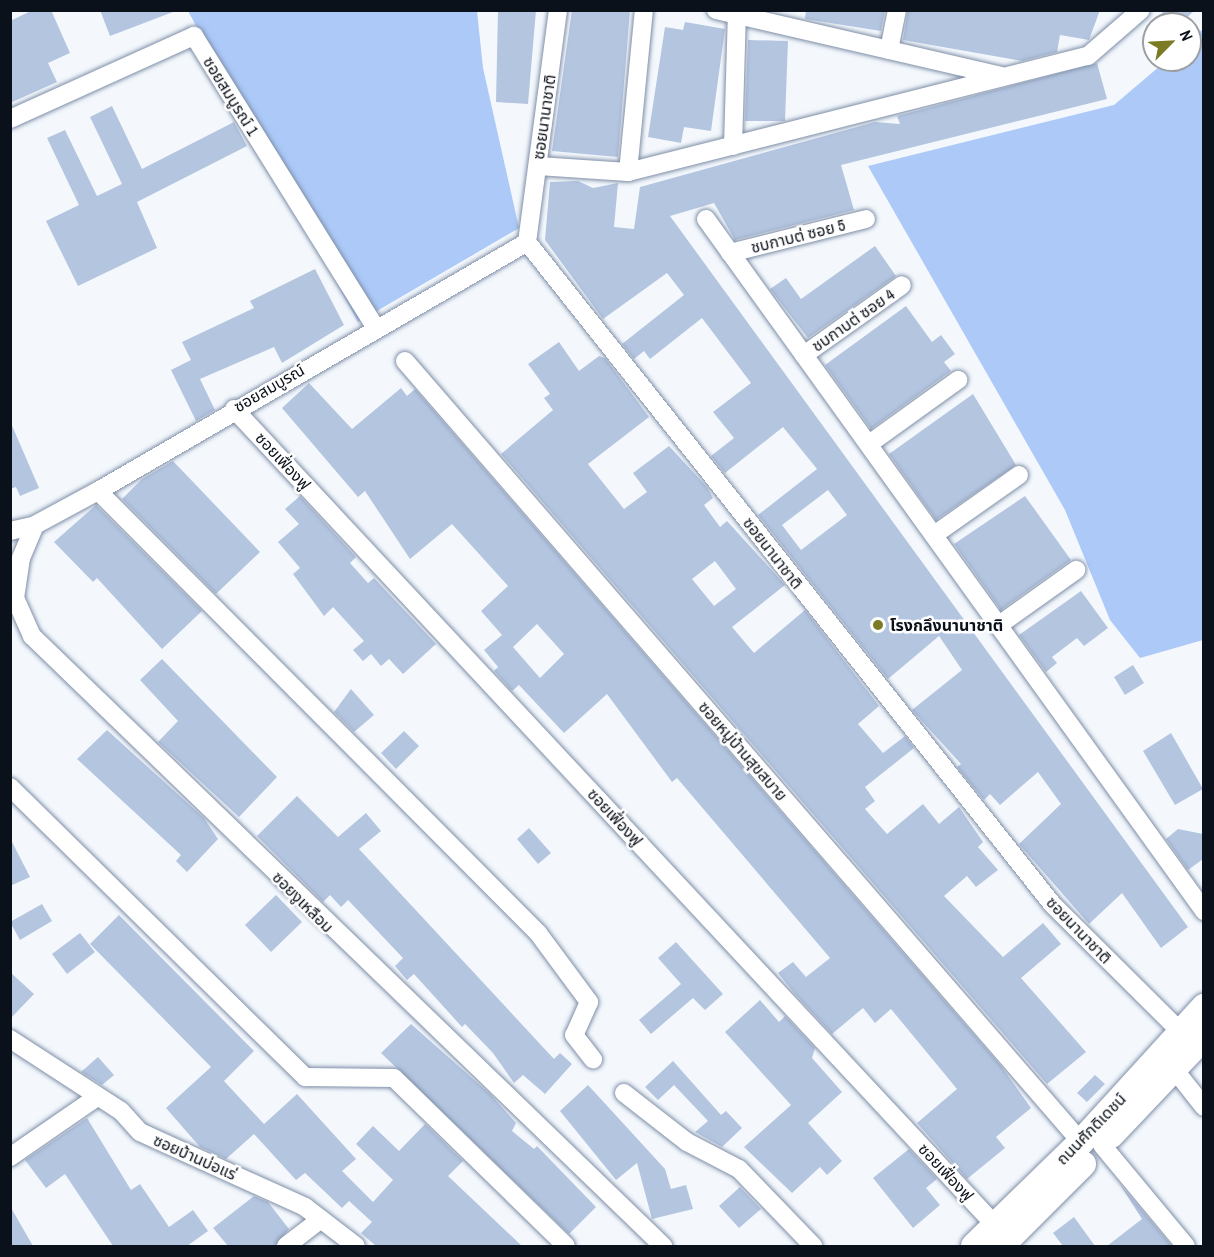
<!DOCTYPE html>
<meta charset="utf-8">
<style>
body{margin:0}
#map{position:relative;width:1214px;height:1257px;overflow:hidden;background:#f4f8fd;font-family:"Archivo Narrow","Noto Sans Thai",sans-serif}
div>[style]{position:absolute}
.forest>*{inset:0;background:#acc9f8}
.building>*{inset:0;background:#b4c5e0}
.roads{filter:drop-shadow(0 0 2px #7e8ea7) drop-shadow(0 0 2px #7e8ea7)}
.street>*{height:18px;margin:-9px;padding:0 9px;transform-origin:9px;border-radius:9px;background:#fff}
.secondary>*{height:26px;margin:-13px;padding:0 13px;transform-origin:13px;border-radius:13px;background:#fff}
.dots>*{width:16px;height:16px;translate:-50% -50%;box-sizing:border-box;border:3px solid #fff;border-radius:50%}
span{translate:-50% -50%;white-space:nowrap;text-align:center;line-height:1.15;-webkit-text-stroke:5px #fff;paint-order:stroke}
.street-label{font-size:16px;color:#0b111a}
.poi-label{font-size:16px;color:#0b111a;font-weight:700}
.left{translate:0 -50%;text-align:left}
.frame{position:absolute;inset:0;border:12px solid #0b111a;pointer-events:none}
.north{position:absolute;left:1142px;top:12px;width:60px;height:60px;box-sizing:border-box;background:#fff;border:2px solid #9da0a3;border-radius:50%;rotate:66deg;font-size:16px;font-weight:700;line-height:24px;text-align:center;color:#0b111a}
.north::after{content:'';display:block;margin:auto;width:21px;height:27px;background:#7a7b23;clip-path:polygon(50% 0,100% 100%,50% 72%,0 100%)}
</style>
<div id="map">
<div class="forest">
<i style="clip-path:polygon(188px 11px,477px 11px,483px 68px,519px 228px,358px 322px)"></i>
<i style="clip-path:polygon(1203px 29px,1203px 640px,1140px 658px,1110px 620px,1065px 510px,868px 166px,1114px 105px,1167px 60px,1190px 60px,1190px 40px)"></i>
</div>
<div class="building">
<i style="clip-path:polygon(33px 10px,51px 10px,70px 53px,48px 63px,57px 82px,10px 103px,10px 21px)"></i>
<i style="clip-path:polygon(100px 10px,173px 10px,173px 12px,110px 36px)"></i>
<i style="clip-path:polygon(498px 10px,536px 10px,528px 104px,496px 102px)"></i>
<i style="clip-path:polygon(572px 10px,630px 10px,618px 157px,552px 151px)"></i>
<i style="clip-path:polygon(806px 10px,885px 10px,881px 31px,805px 19px)"></i>
<i style="clip-path:polygon(908px 10px,1100px 10px,1089px 40px,1060px 35px,1057px 52px,1022px 61px,903px 40px)"></i>
<i style="clip-path:polygon(1165px 10px,1195px 10px,1180px 24px,1151px 24px)"></i>
<i style="clip-path:polygon(685px 22px,725px 29px,711px 131px,684px 127px,681px 143px,648px 137px,665px 27px,683px 30px)"></i>
<i style="clip-path:polygon(748px 40px,788px 41px,785px 121px,745px 121px)"></i>
<i style="clip-path:polygon(evenodd,1097px 63px,1107px 99px,841px 165px,854px 210px,735px 240px,714px 203px,670px 216px,1188px 927px,1161px 948px,1122px 893px,1089px 924px,1019px 844px,1061px 804px,1038px 772px,1000px 805px,990px 794px,984px 800px,957px 767px,961px 764px,912px 710px,962px 670px,939px 636px,888px 679px,758px 515px,817px 469px,783px 427px,725px 473px,711px 456px,734px 438px,713px 412px,751px 383px,702px 318px,650px 359px,644px 351px,634px 359px,622px 344px,684px 295px,667px 273px,603px 319px,545px 240px,550px 182px,578px 181px,593px 188px,618px 183px,614px 227px,634px 229px,640px 187px,875px 122px,900px 124px,897px 116px,1097px 63px,828px 490px,847px 515px,801px 550px,782px 525px,828px 490px)"></i>
<i style="clip-path:polygon(112px 106px,142px 169px,234px 122px,247px 146px,137px 202px,157px 248px,78px 286px,46px 221px,79px 205px,47px 138px,65px 130px,97px 196px,122px 184px,90px 117px)"></i>
<i style="clip-path:polygon(875px 246px,896px 276px,808px 338px,770px 289px,786px 278px,801px 299px)"></i>
<i style="clip-path:polygon(315px 269px,344px 325px,282px 363px,274px 347px,200px 379px,215px 410px,196px 421px,171px 370px,191px 360px,182px 342px,254px 308px,250px 301px)"></i>
<i style="clip-path:polygon(906px 306px,932px 342px,941px 335px,955px 354px,944px 362px,951px 371px,871px 429px,825px 365px)"></i>
<i style="clip-path:polygon(evenodd,559px 342px,579px 371px,599px 356px,605px 358px,649px 417px,588px 464px,624px 509px,647px 492px,633px 473px,669px 446px,707px 487px,713px 498px,704px 505px,720px 527px,727px 521px,785px 585px,732px 627px,754px 653px,805px 610px,879px 706px,858px 724px,883px 753px,905px 736px,914px 748px,865px 787px,875px 801px,865px 809px,887px 834px,923px 804px,939px 824px,959px 807px,983px 842px,978px 847px,998px 870px,976px 887px,967px 876px,944px 896px,1003px 957px,1043px 923px,1061px 944px,1021px 978px,1086px 1052px,1047px 1084px,501px 454px,553px 410px,544px 398px,550px 394px,528px 364px,559px 342px,715px 561px,736px 589px,714px 606px,692px 579px,715px 561px)"></i>
<i style="clip-path:polygon(evenodd,309px 383px,352px 429px,401px 388px,407px 396px,415px 389px,1001px 1066px,1031px 1108px,996px 1137px,1005px 1148px,967px 1179px,917px 1123px,957px 1089px,891px 1009px,875px 1023px,863px 1008px,832px 1034px,795px 994px,778px 973px,793px 962px,806px 977px,830px 958px,677px 778px,672px 782px,607px 694px,564px 733px,519px 685px,512px 691px,494px 671px,498px 667px,484px 650px,502px 635px,481px 611px,508px 586px,452px 524px,410px 559px,365px 491px,358px 497px,282px 408px,309px 383px,537px 624px,564px 654px,540px 678px,513px 647px,537px 624px)"></i>
<i style="clip-path:polygon(973px 394px,1016px 465px,936px 520px,889px 454px)"></i>
<i style="clip-path:polygon(10px 421px,39px 488px,20px 496px,16px 487px,10px 489px)"></i>
<i style="clip-path:polygon(173px 461px,260px 552px,216px 594px,122px 499px,142px 479px)"></i>
<i style="clip-path:polygon(300px 496px,356px 557px,350px 563px,368px 583px,374px 578px,436px 644px,403px 674px,389px 659px,381px 666px,371px 654px,363px 661px,353px 650px,364px 641px,333px 607px,324px 616px,293px 574px,300px 568px,278px 542px,299px 524px,285px 509px)"></i>
<i style="clip-path:polygon(1025px 496px,1071px 560px,1001px 610px,954px 544px)"></i>
<i style="clip-path:polygon(96px 505px,202px 611px,162px 649px,97px 578px,93px 582px,54px 542px)"></i>
<i style="clip-path:polygon(1081px 591px,1108px 628px,1084px 646px,1077px 638px,1052px 657px,1057px 663px,1046px 672px,1019px 635px)"></i>
<i style="clip-path:polygon(162px 659px,277px 777px,239px 817px,158px 742px,178px 721px,140px 680px)"></i>
<i style="clip-path:polygon(1133px 665px,1144px 683px,1125px 695px,1114px 677px)"></i>
<i style="clip-path:polygon(351px 689px,374px 715px,354px 732px,334px 712px)"></i>
<i style="clip-path:polygon(107px 730px,204px 818px,218px 839px,187px 872px,176px 861px,181px 855px,77px 759px)"></i>
<i style="clip-path:polygon(404px 731px,419px 746px,396px 769px,381px 753px)"></i>
<i style="clip-path:polygon(1171px 733px,1203px 789px,1175px 805px,1143px 751px)"></i>
<i style="clip-path:polygon(297px 796px,338px 837px,366px 813px,381px 831px,359px 849px,554px 1059px,560px 1053px,572px 1064px,545px 1094px,523px 1075px,514px 1083px,493px 1053px,465px 1024px,462px 1027px,414px 974px,407px 980px,395px 966px,403px 958px,348px 900px,341px 907px,330px 895px,323px 902px,257px 836px)"></i>
<i style="clip-path:polygon(529px 828px,551px 853px,538px 864px,517px 839px)"></i>
<i style="clip-path:polygon(1178px 829px,1203px 834px,1203px 859px,1188px 870px,1166px 839px)"></i>
<i style="clip-path:polygon(10px 838px,30px 877px,10px 886px)"></i>
<i style="clip-path:polygon(276px 895px,302px 922px,271px 952px,245px 925px)"></i>
<i style="clip-path:polygon(42px 904px,52px 921px,20px 940px,10px 922px)"></i>
<i style="clip-path:polygon(119px 915px,254px 1051px,224px 1081px,264px 1124px,297px 1094px,356px 1159px,342px 1171px,373px 1202px,393px 1180px,356px 1144px,373px 1126px,399px 1151px,425px 1124px,463px 1161px,448px 1176px,522px 1246px,376px 1246px,361px 1233px,372px 1222px,349px 1201px,342px 1208px,305px 1173px,296px 1180px,254px 1134px,226px 1159px,200px 1147px,166px 1108px,211px 1067px,90px 944px)"></i>
<i style="clip-path:polygon(80px 933px,95px 952px,67px 974px,52px 954px)"></i>
<i style="clip-path:polygon(676px 942px,723px 994px,705px 1010px,693px 998px,651px 1034px,639px 1020px,681px 984px,658px 958px)"></i>
<i style="clip-path:polygon(10px 972px,34px 994px,10px 1019px)"></i>
<i style="clip-path:polygon(760px 1000px,779px 1022px,785px 1016px,815px 1048px,812px 1058px,842px 1092px,808px 1123px,842px 1161px,827px 1175px,820px 1167px,792px 1193px,744px 1147px,791px 1105px,725px 1032px)"></i>
<i style="clip-path:polygon(411px 1024px,490px 1094px,516px 1123px,512px 1131px,534px 1149px,537px 1146px,596px 1207px,569px 1234px,381px 1053px)"></i>
<i style="clip-path:polygon(98px 1057px,114px 1075px,102px 1085px,81px 1072px)"></i>
<i style="clip-path:polygon(673px 1061px,721px 1115px,726px 1111px,742px 1128px,722px 1147px,695px 1132px,708px 1121px,674px 1085px,658px 1100px,645px 1087px)"></i>
<i style="clip-path:polygon(1095px 1075px,1105px 1084px,1087px 1102px,1077px 1093px)"></i>
<i style="clip-path:polygon(588px 1085px,665px 1169px,671px 1189px,686px 1185px,693px 1209px,652px 1219px,637px 1163px,616px 1180px,560px 1111px)"></i>
<i style="clip-path:polygon(87px 1118px,131px 1190px,140px 1184px,169px 1227px,193px 1210px,208px 1231px,187px 1246px,113px 1246px,65px 1174px,46px 1188px,25px 1160px)"></i>
<i style="clip-path:polygon(909px 1149px,937px 1179px,926px 1188px,940px 1205px,913px 1228px,873px 1178px)"></i>
<i style="clip-path:polygon(1119px 1183px,1172px 1246px,1107px 1246px,1142px 1219px)"></i>
<i style="clip-path:polygon(740px 1187px,761px 1209px,739px 1228px,719px 1206px)"></i>
<i style="clip-path:polygon(254px 1196px,268px 1202px,289px 1229px,275px 1246px,228px 1246px,213px 1228px)"></i>
<i style="clip-path:polygon(10px 1206px,33px 1246px,10px 1246px)"></i>
<i style="clip-path:polygon(1074px 1217px,1095px 1246px,1063px 1246px,1053px 1233px)"></i>
</div>
<div class="roads">
<div class="street">
<i style="left:558px;top:10px;width:234px;rotate:97.6deg"></i>
<i style="left:527px;top:242px;width:845px;rotate:51.58deg"></i>
<i style="left:1052px;top:904px;width:182px;rotate:44.8deg"></i>
<i style="left:716px;top:10px;width:293px;rotate:13deg"></i>
<i style="left:889px;top:50px;width:41px;rotate:-78.7deg"></i>
<i style="left:10px;top:119px;width:202px;rotate:-24.3deg"></i>
<i style="left:194px;top:36px;width:343px;rotate:58.1deg"></i>
<i style="left:733px;top:146px;width:131px;rotate:-88.3deg"></i>
<i style="left:538px;top:166px;width:90px;rotate:3.8deg"></i>
<i style="left:628px;top:172px;width:474px;rotate:-14.2deg"></i>
<i style="left:1088px;top:56px;width:70px;rotate:-41deg"></i>
<i style="left:628px;top:172px;width:163px;rotate:-84.4deg"></i>
<i style="left:706px;top:219px;width:853px;rotate:54.26deg"></i>
<i style="left:730px;top:253px;width:140px;rotate:-14deg"></i>
<i style="left:804px;top:355px;width:120px;rotate:-35.5deg"></i>
<i style="left:405px;top:361px;width:1033px;rotate:49.12deg"></i>
<i style="left:234px;top:409px;width:1116px;rotate:47deg"></i>
<i style="left:869px;top:444px;width:110px;rotate:-35.7deg"></i>
<i style="left:98px;top:491px;width:624px;rotate:45.13deg"></i>
<i style="left:538px;top:933px;width:86px;rotate:53.5deg"></i>
<i style="left:589px;top:1002px;width:36px;rotate:114deg"></i>
<i style="left:574px;top:1035px;width:31px;rotate:52deg"></i>
<i style="left:35px;top:525px;width:36px;rotate:113deg"></i>
<i style="left:21px;top:558px;width:40px;rotate:98.5deg"></i>
<i style="left:15px;top:598px;width:42px;rotate:65.9deg"></i>
<i style="left:32px;top:636px;width:878px;rotate:44.03deg"></i>
<i style="left:10px;top:531px;width:26px;rotate:-13deg"></i>
<i style="left:35px;top:525px;width:72px;rotate:-28.4deg"></i>
<i style="left:98px;top:491px;width:496px;rotate:-30.1deg"></i>
<i style="left:934px;top:535px;width:104px;rotate:-35.2deg"></i>
<i style="left:999px;top:625px;width:95px;rotate:-35.5deg"></i>
<i style="left:10px;top:787px;width:414px;rotate:44.5deg"></i>
<i style="left:305px;top:1077px;width:89px;rotate:0.6deg"></i>
<i style="left:394px;top:1078px;width:240px;rotate:44.3deg"></i>
<i style="left:10px;top:1039px;width:132px;rotate:33deg"></i>
<i style="left:121px;top:1111px;width:28px;rotate:48deg"></i>
<i style="left:140px;top:1132px;width:181px;rotate:24.4deg"></i>
<i style="left:305px;top:1207px;width:64px;rotate:37.4deg"></i>
<i style="left:1174px;top:1069px;width:48px;rotate:51.7deg"></i>
<i style="left:624px;top:1093px;width:80px;rotate:37.9deg"></i>
<i style="left:687px;top:1142px;width:59px;rotate:27.4deg"></i>
<i style="left:739px;top:1169px;width:107px;rotate:46.1deg"></i>
<i style="left:1102px;top:1145px;width:131px;rotate:50.3deg"></i>
<i style="left:10px;top:1157px;width:106px;rotate:-34.6deg"></i>
<i style="left:286px;top:1246px;width:44px;rotate:-37.6deg"></i>
</div>
<div class="secondary">
<i style="left:1111px;top:1135px;width:135px;rotate:-46.5deg"></i>
<i style="left:974px;top:1246px;width:149px;rotate:-44.2deg"></i>
<i style="left:1081px;top:1142px;width:183px;rotate:-47.7deg"></i>
<i style="left:1001px;top:1246px;width:116px;rotate:-45deg"></i>
</div>
</div>
<div class="dots">
<i style="left:878px;top:625px;background:#7a7b23"></i>
</div>
<div class="street-label">
<span style="left:231px;top:96px;rotate:58deg">ซอยสมบูรณ์ 1</span>
<span style="left:544px;top:117px;rotate:-82deg">ซอยนานาชาติ</span>
<span style="left:798px;top:236px;rotate:-14deg">ชบกาบต่ ซอย 5</span>
<span style="left:853px;top:320px;rotate:-35deg">ชบกาบต่ ซอย 4</span>
<span style="left:269px;top:388px;rotate:-30deg">ซอยสมบูรณ์</span>
<span style="left:283px;top:461px;rotate:47deg">ซอยเฟื่องฟู</span>
<span style="left:773px;top:553px;rotate:52deg">ซอยนานาชาติ</span>
<span style="left:743px;top:751px;rotate:49deg">ซอยหมู่บ้านสุขสบาย</span>
<span style="left:615px;top:817px;rotate:47deg">ซอยเฟื่องฟู</span>
<span style="left:303px;top:902px;rotate:45deg">ซอยงูเหลือม</span>
<span style="left:1079px;top:930px;rotate:46deg">ซอยนานาชาติ</span>
<span style="left:1091px;top:1129px;rotate:-46deg">ถนนศักดิเดชน์</span>
<span style="left:195px;top:1157px;rotate:24deg">ซอยบ้านบ่อแร่</span>
<span style="left:946px;top:1172px;rotate:47deg">ซอยเฟื่องฟู</span>
</div>
<div class="poi-label">
<span class="left" style="left:890px;top:625px">โรงกลึงนานาชาติ</span>
</div>
<div class="frame"></div>
<div class="north">N</div>
</div>
